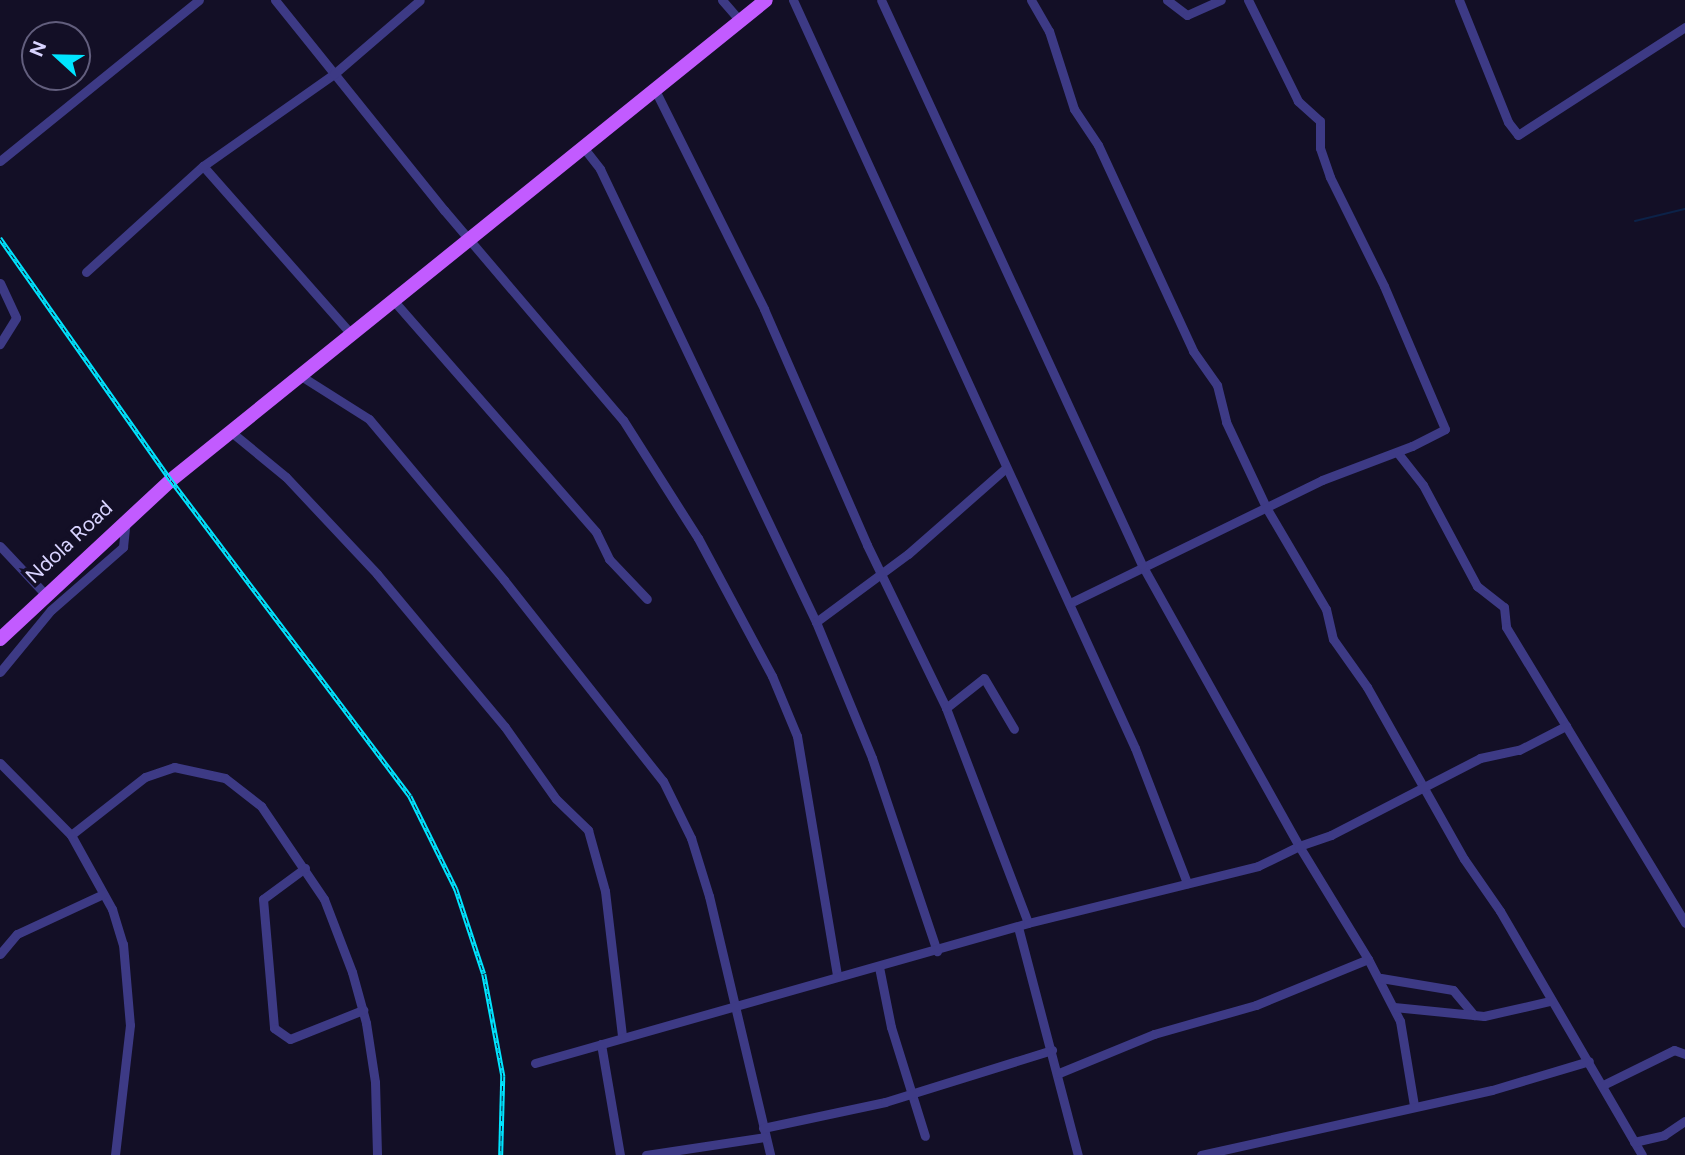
<!DOCTYPE html>
<style>
body{margin:0}
#map{position:relative;width:1685px;height:1155px;overflow:hidden;background:#130f26;font-family:Figtree,sans-serif}
div>[style]{position:absolute}
.stream>*{height:2px;margin:-1px;padding:0 1px;transform-origin:1px;border-radius:1px;background:#0c2248}
.street>*{height:9px;margin:-4.5px;padding:0 4.5px;transform-origin:4.5px;border-radius:4.5px;background:#3d3a85}
.primary>*{height:14px;margin:-7px;padding:0 7px;transform-origin:7px;border-radius:7px;background:#c25bff}
.rail>*{height:4.5px;margin-top:-2.25px;transform-origin:0;background:repeating-linear-gradient(90deg,#130f26 0 5px,#00e5ff 0 10px);box-sizing:border-box;border-block:2px solid #00e5ff}
span{translate:-50% -50%;white-space:nowrap;text-align:center;line-height:1.15;-webkit-text-stroke:7px #130f26;paint-order:stroke}
.street-label{font-size:21px;color:#d9d4ff}
.north{position:absolute;left:21px;top:21px;width:70px;height:70px;box-sizing:border-box;background:#130f26;border:2px solid #625e7d;border-radius:50%;rotate:292deg;font-size:19px;font-weight:700;line-height:28px;text-align:center;color:#d9d4ff}
.north::after{content:'';display:block;margin:auto;width:24px;height:32px;background:#00e5ff;clip-path:polygon(50% 0,100% 100%,50% 72%,0 100%)}
</style>
<div id="map">
<div class="stream">
<i style="left:1635px;top:221px;width:51px;rotate:-13.5deg"></i>
</div>
<div class="street">
<i style="left:275px;top:0;width:270px;rotate:51.2deg"></i>
<i style="left:444px;top:210px;width:276px;rotate:49.6deg"></i>
<i style="left:623px;top:420px;width:140px;rotate:57.6deg"></i>
<i style="left:698px;top:538px;width:157px;rotate:61.8deg"></i>
<i style="left:772px;top:676px;width:65px;rotate:67.4deg"></i>
<i style="left:797px;top:736px;width:242px;rotate:80.5deg"></i>
<i style="left:722px;top:0;width:28px;rotate:49deg"></i>
<i style="left:793px;top:0;width:822px;rotate:65.43deg"></i>
<i style="left:1135px;top:748px;width:145px;rotate:68.9deg"></i>
<i style="left:1031px;top:0;width:36px;rotate:60deg"></i>
<i style="left:1049px;top:31px;width:82px;rotate:72.2deg"></i>
<i style="left:1074px;top:109px;width:43px;rotate:56.3deg"></i>
<i style="left:1098px;top:145px;width:227px;rotate:65.2deg"></i>
<i style="left:1193px;top:351px;width:42px;rotate:54.8deg"></i>
<i style="left:1217px;top:385px;width:38px;rotate:76deg"></i>
<i style="left:1226px;top:422px;width:96px;rotate:64.8deg"></i>
<i style="left:1267px;top:509px;width:116px;rotate:59.5deg"></i>
<i style="left:1326px;top:609px;width:31px;rotate:77deg"></i>
<i style="left:1333px;top:639px;width:59px;rotate:54.7deg"></i>
<i style="left:1367px;top:687px;width:197px;rotate:60.6deg"></i>
<i style="left:1464px;top:859px;width:63px;rotate:55.3deg"></i>
<i style="left:1500px;top:911px;width:282px;rotate:59.8deg"></i>
<i style="left:1167px;top:0;width:25px;rotate:37deg"></i>
<i style="left:1187px;top:15px;width:37px;rotate:-24deg"></i>
<i style="left:1459px;top:0;width:131px;rotate:68.1deg"></i>
<i style="left:1508px;top:122px;width:16px;rotate:52deg"></i>
<i style="left:1518px;top:135px;width:199px;rotate:-32.9deg"></i>
<i style="left:654px;top:88px;width:247px;rotate:63.5deg"></i>
<i style="left:764px;top:309px;width:257px;rotate:66.4deg"></i>
<i style="left:867px;top:545px;width:181px;rotate:64.1deg"></i>
<i style="left:946px;top:708px;width:230px;rotate:69.1deg"></i>
<i style="left:583px;top:147px;width:28px;rotate:52deg"></i>
<i style="left:600px;top:169px;width:502px;rotate:64.51deg"></i>
<i style="left:816px;top:622px;width:147px;rotate:67.6deg"></i>
<i style="left:872px;top:758px;width:204px;rotate:71.4deg"></i>
<i style="left:0;top:161px;width:256px;rotate:-39deg"></i>
<i style="left:203px;top:166px;width:225px;rotate:48.6deg"></i>
<i style="left:86px;top:272px;width:158px;rotate:-42.2deg"></i>
<i style="left:203px;top:166px;width:160px;rotate:-35.1deg"></i>
<i style="left:334px;top:74px;width:113px;rotate:-40.7deg"></i>
<i style="left:0;top:283px;width:38px;rotate:65deg"></i>
<i style="left:16px;top:318px;width:31px;rotate:122deg"></i>
<i style="left:393px;top:300px;width:308px;rotate:48.8deg"></i>
<i style="left:596px;top:532px;width:30px;rotate:64deg"></i>
<i style="left:609px;top:559px;width:55px;rotate:46.5deg"></i>
<i style="left:301px;top:376px;width:80px;rotate:32.3deg"></i>
<i style="left:369px;top:419px;width:210px;rotate:50deg"></i>
<i style="left:504px;top:580px;width:256px;rotate:51.7deg"></i>
<i style="left:663px;top:781px;width:64px;rotate:63.8deg"></i>
<i style="left:691px;top:838px;width:61px;rotate:72.8deg"></i>
<i style="left:709px;top:896px;width:266px;rotate:76.7deg"></i>
<i style="left:230px;top:431px;width:72px;rotate:39.4deg"></i>
<i style="left:286px;top:477px;width:133px;rotate:46.8deg"></i>
<i style="left:377px;top:574px;width:199px;rotate:50.1deg"></i>
<i style="left:505px;top:727px;width:88px;rotate:54.7deg"></i>
<i style="left:556px;top:799px;width:45px;rotate:44.1deg"></i>
<i style="left:588px;top:830px;width:63px;rotate:74.4deg"></i>
<i style="left:605px;top:891px;width:146px;rotate:83.3deg"></i>
<i style="left:1397px;top:452px;width:42px;rotate:51.8deg"></i>
<i style="left:1423px;top:485px;width:115px;rotate:61.9deg"></i>
<i style="left:1477px;top:586px;width:34px;rotate:38deg"></i>
<i style="left:1504px;top:607px;width:20px;rotate:84deg"></i>
<i style="left:1506px;top:627px;width:346px;rotate:58.8deg"></i>
<i style="left:0;top:546px;width:66px;rotate:46.8deg"></i>
<i style="left:1070px;top:603px;width:280px;rotate:-26deg"></i>
<i style="left:1322px;top:480px;width:96px;rotate:-20.7deg"></i>
<i style="left:1412px;top:446px;width:37px;rotate:-27deg"></i>
<i style="left:1445px;top:429px;width:155px;rotate:-113.1deg"></i>
<i style="left:1384px;top:286px;width:122px;rotate:-116.4deg"></i>
<i style="left:1330px;top:177px;width:31px;rotate:-109deg"></i>
<i style="left:1320px;top:148px;width:27px;rotate:-90deg"></i>
<i style="left:1320px;top:121px;width:30px;rotate:-138deg"></i>
<i style="left:1298px;top:101px;width:113px;rotate:-116.3deg"></i>
<i style="left:816px;top:622px;width:114px;rotate:-36.5deg"></i>
<i style="left:908px;top:554px;width:130px;rotate:-41.3deg"></i>
<i style="left:0;top:672px;width:80px;rotate:-50.6deg"></i>
<i style="left:51px;top:610px;width:96px;rotate:-41.2deg"></i>
<i style="left:123px;top:547px;width:27px;rotate:-84deg"></i>
<i style="left:946px;top:708px;width:48px;rotate:-38.3deg"></i>
<i style="left:984px;top:678px;width:59px;rotate:59.5deg"></i>
<i style="left:0;top:763px;width:101px;rotate:45.4deg"></i>
<i style="left:71px;top:835px;width:85px;rotate:61deg"></i>
<i style="left:112px;top:909px;width:37px;rotate:73deg"></i>
<i style="left:123px;top:944px;width:81px;rotate:85.1deg"></i>
<i style="left:130px;top:1025px;width:131px;rotate:96.6deg"></i>
<i style="left:71px;top:835px;width:94px;rotate:-38.1deg"></i>
<i style="left:145px;top:777px;width:31px;rotate:-19deg"></i>
<i style="left:174px;top:767px;width:52px;rotate:12.2deg"></i>
<i style="left:225px;top:778px;width:46px;rotate:37.9deg"></i>
<i style="left:261px;top:806px;width:112px;rotate:55.9deg"></i>
<i style="left:324px;top:899px;width:78px;rotate:69deg"></i>
<i style="left:352px;top:972px;width:53px;rotate:74.6deg"></i>
<i style="left:366px;top:1023px;width:60px;rotate:81.3deg"></i>
<i style="left:375px;top:1082px;width:73px;rotate:88.4deg"></i>
<i style="left:305px;top:868px;width:52px;rotate:143.6deg"></i>
<i style="left:263px;top:899px;width:129px;rotate:85.1deg"></i>
<i style="left:274px;top:1028px;width:19px;rotate:35deg"></i>
<i style="left:290px;top:1039px;width:79px;rotate:-21.7deg"></i>
<i style="left:1018px;top:927px;width:236px;rotate:75.3deg"></i>
<i style="left:0;top:954px;width:26px;rotate:-50deg"></i>
<i style="left:17px;top:934px;width:95px;rotate:-24.9deg"></i>
<i style="left:1368px;top:959px;width:70px;rotate:62.7deg"></i>
<i style="left:1400px;top:1021px;width:86px;rotate:80.6deg"></i>
<i style="left:879px;top:967px;width:61px;rotate:78.7deg"></i>
<i style="left:891px;top:1027px;width:114px;rotate:72.7deg"></i>
<i style="left:1381px;top:978px;width:73px;rotate:9.5deg"></i>
<i style="left:1453px;top:990px;width:33px;rotate:50deg"></i>
<i style="left:1394px;top:1007px;width:90px;rotate:5.7deg"></i>
<i style="left:1484px;top:1016px;width:68px;rotate:-12.8deg"></i>
<i style="left:601px;top:1044px;width:113px;rotate:80.3deg"></i>
<i style="left:535px;top:1063px;width:512px;rotate:-15.85deg"></i>
<i style="left:1028px;top:923px;width:237px;rotate:-13.9deg"></i>
<i style="left:1258px;top:866px;width:46px;rotate:-26deg"></i>
<i style="left:1299px;top:846px;width:322px;rotate:-119.2deg"></i>
<i style="left:1142px;top:565px;width:622px;rotate:-114.79deg"></i>
<i style="left:1059px;top:1073px;width:103px;rotate:-22.3deg"></i>
<i style="left:1154px;top:1034px;width:106px;rotate:-15.9deg"></i>
<i style="left:1256px;top:1005px;width:121px;rotate:-22.3deg"></i>
<i style="left:1368px;top:959px;width:132px;rotate:-121.4deg"></i>
<i style="left:1299px;top:846px;width:34px;rotate:-19deg"></i>
<i style="left:1331px;top:835px;width:168px;rotate:-27.3deg"></i>
<i style="left:1480px;top:758px;width:40px;rotate:-12deg"></i>
<i style="left:1519px;top:750px;width:53px;rotate:-27.1deg"></i>
<i style="left:1603px;top:1085px;width:79px;rotate:-26.2deg"></i>
<i style="left:1674px;top:1050px;width:12px;rotate:20deg"></i>
<i style="left:763px;top:1128px;width:125px;rotate:-12deg"></i>
<i style="left:885px;top:1102px;width:175px;rotate:-17.3deg"></i>
<i style="left:1634px;top:1142px;width:31px;rotate:-13deg"></i>
<i style="left:1664px;top:1135px;width:25px;rotate:-34deg"></i>
<i style="left:646px;top:1155px;width:120px;rotate:-8.6deg"></i>
<i style="left:1201px;top:1155px;width:298px;rotate:-12.6deg"></i>
<i style="left:1492px;top:1090px;width:101px;rotate:-16.6deg"></i>
</div>
<div class="primary">
<i style="left:0;top:639px;width:233px;rotate:-42.9deg"></i>
<i style="left:171px;top:480px;width:764px;rotate:-38.89deg"></i>
</div>
<div class="rail">
<i style="left:0;top:238px;width:296px;rotate:54.8deg"></i>
<i style="left:171px;top:480px;width:396px;rotate:52.9deg"></i>
<i style="left:410px;top:796px;width:104px;rotate:63.7deg"></i>
<i style="left:456px;top:889px;width:89px;rotate:71.8deg"></i>
<i style="left:484px;top:974px;width:104px;rotate:79.4deg"></i>
<i style="left:503px;top:1076px;width:79px;rotate:91.5deg"></i>
</div>
<div class="street-label">
<span style="left:69px;top:542px;rotate:-43deg">Ndola Road</span>
</div>
<div class="north">N</div>
</div>
